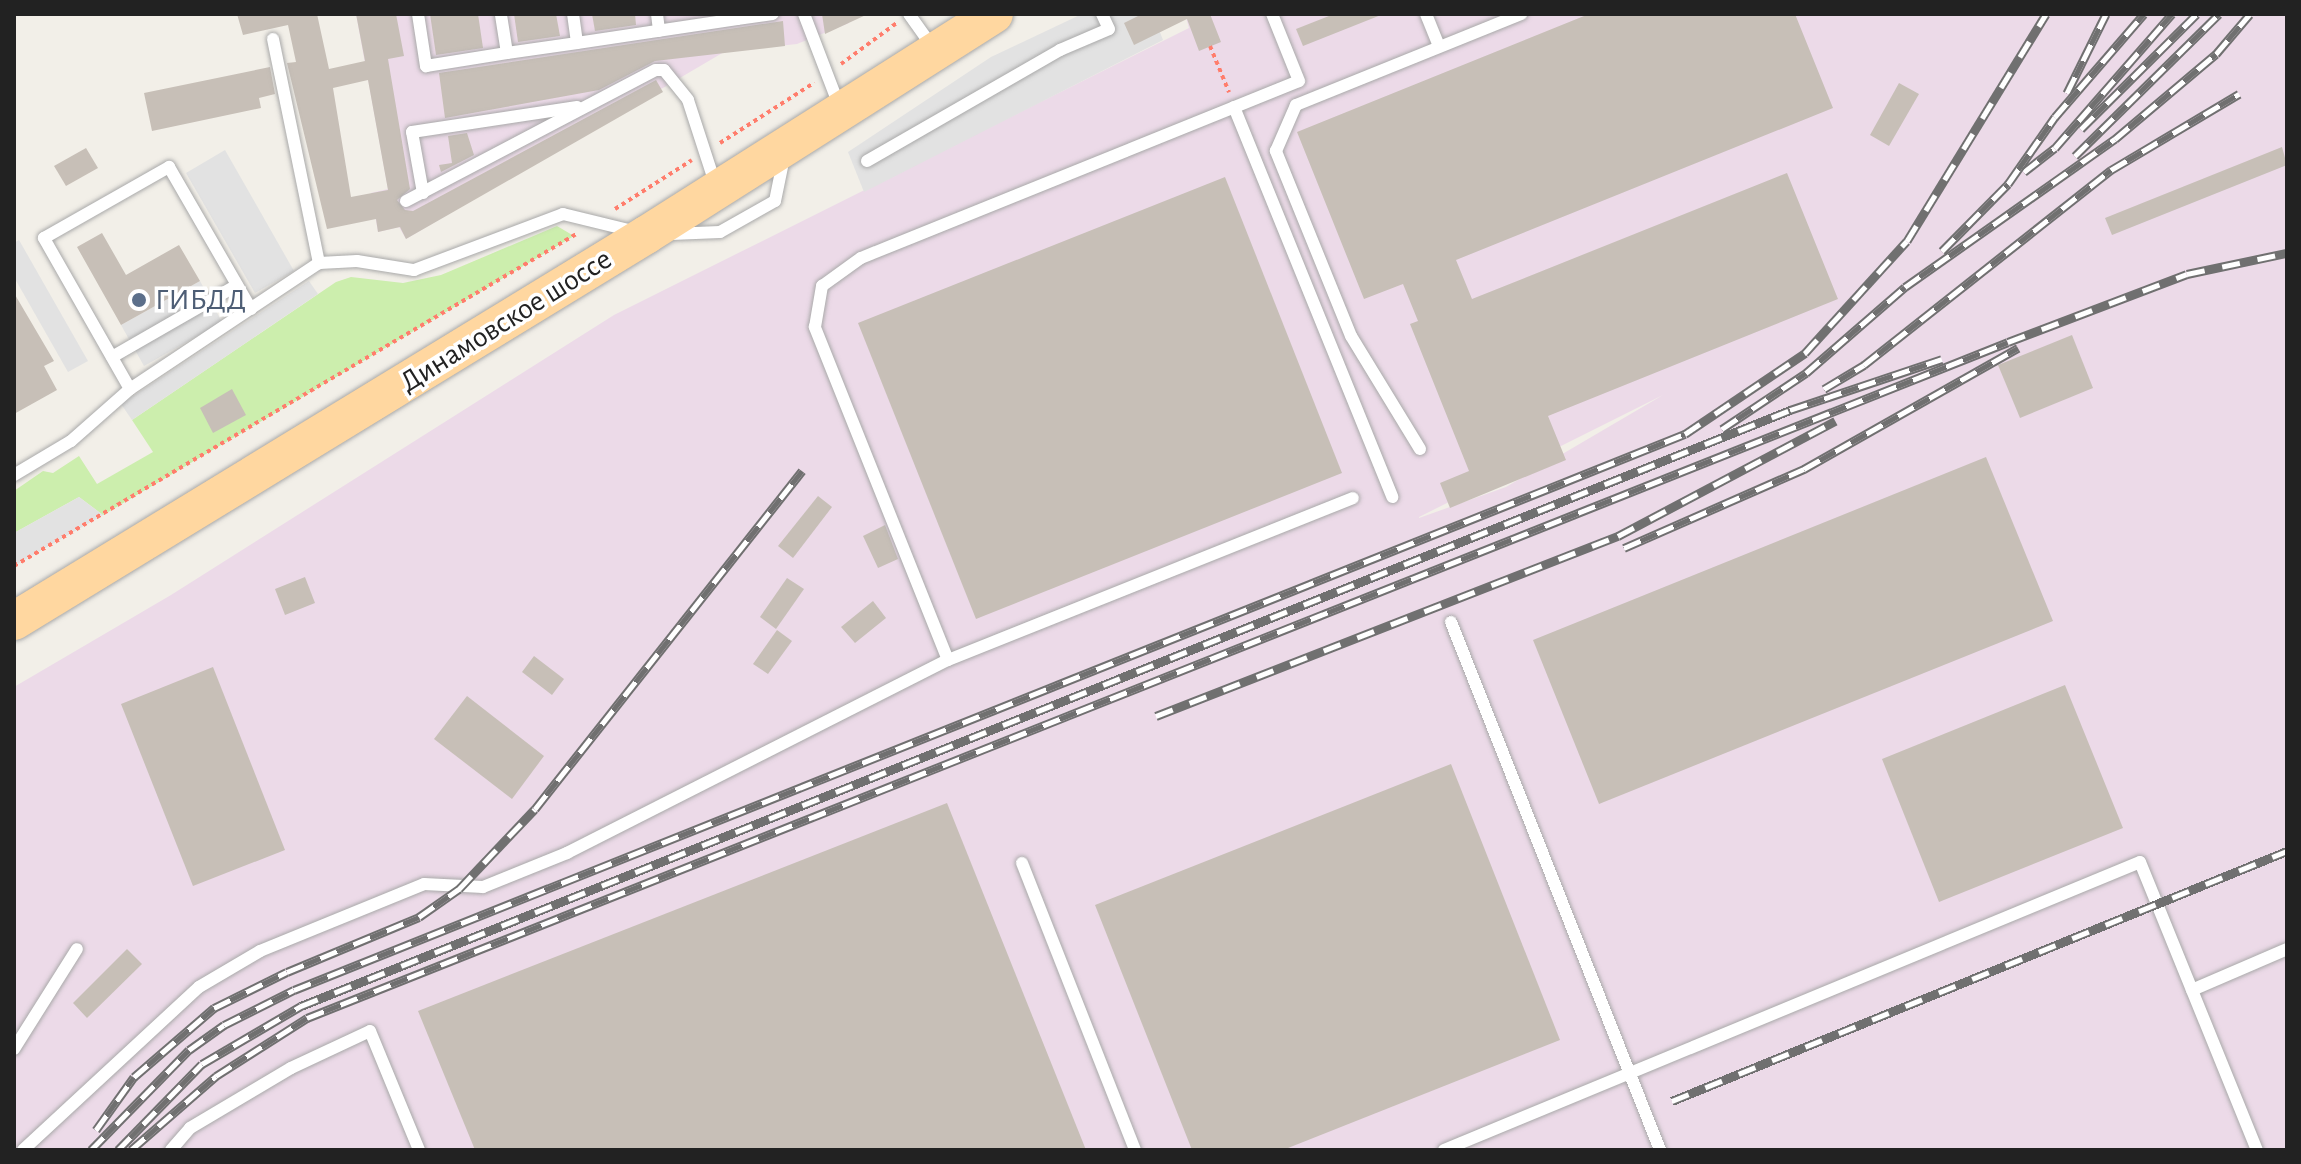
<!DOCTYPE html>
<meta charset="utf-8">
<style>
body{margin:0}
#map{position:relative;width:2301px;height:1164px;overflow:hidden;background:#f2efe8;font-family:"Alegreya Sans",sans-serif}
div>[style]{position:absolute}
.industrial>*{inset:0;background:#ecdae8}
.grass>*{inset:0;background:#cceead}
.parking>*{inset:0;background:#e2e2e2}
.building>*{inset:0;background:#c7bfb7}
.path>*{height:4px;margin-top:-2px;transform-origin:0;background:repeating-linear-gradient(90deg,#ff7d6c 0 4px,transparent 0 8px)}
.roads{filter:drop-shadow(0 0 2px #a9a9a9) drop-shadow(0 0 2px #a9a9a9)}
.lane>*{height:12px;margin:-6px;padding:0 6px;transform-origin:6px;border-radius:6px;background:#fff}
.primary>*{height:38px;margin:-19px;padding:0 19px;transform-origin:19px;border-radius:19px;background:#ffd7a0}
.rail>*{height:9px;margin-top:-4.5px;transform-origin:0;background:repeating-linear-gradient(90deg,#fff 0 18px,#707070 0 36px);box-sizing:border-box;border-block:2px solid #707070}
.dots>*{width:22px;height:22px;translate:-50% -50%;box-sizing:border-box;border:4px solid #fff;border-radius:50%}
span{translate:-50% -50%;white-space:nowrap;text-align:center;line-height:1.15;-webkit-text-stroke:7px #fff;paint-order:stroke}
.service-label{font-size:30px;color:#4e5e75}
.left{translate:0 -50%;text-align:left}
.street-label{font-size:30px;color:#222}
.frame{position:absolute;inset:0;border:16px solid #222;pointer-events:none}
</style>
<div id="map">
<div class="industrial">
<i style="clip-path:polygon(356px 14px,847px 14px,849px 23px,797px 44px,724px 52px,406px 239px,399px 227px,378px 232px,371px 193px,388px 189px)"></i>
<i style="clip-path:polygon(evenodd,1185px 14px,2287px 14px,2287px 1150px,14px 1150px,14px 687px,171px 595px,614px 315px,1189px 28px,1185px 14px,1663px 395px,1506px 487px,1419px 518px,1419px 517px,1663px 395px)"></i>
</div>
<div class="grass">
<i style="clip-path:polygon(557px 226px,574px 236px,103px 515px,79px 497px,14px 533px,14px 491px,43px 471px,53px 473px,79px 456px,97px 484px,153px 452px,132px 420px,336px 282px,351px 277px,403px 283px,441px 275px)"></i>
</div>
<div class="parking">
<i style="clip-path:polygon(1082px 14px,1153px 14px,1163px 40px,864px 192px,848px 152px,991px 57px)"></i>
<i style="clip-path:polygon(225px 150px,294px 271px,255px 293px,186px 173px)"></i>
<i style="clip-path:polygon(19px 240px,88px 361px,68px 372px,14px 277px,14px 243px)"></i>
<i style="clip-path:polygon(200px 281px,222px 322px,144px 366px,121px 325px)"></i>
<i style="clip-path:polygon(309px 281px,318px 294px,132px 420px,121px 404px)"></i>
<i style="clip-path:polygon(79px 497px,103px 515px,14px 566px,14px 533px)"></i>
</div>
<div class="building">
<i style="clip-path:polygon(evenodd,237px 14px,317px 14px,329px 69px,365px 61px,356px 14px,396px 14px,404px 56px,388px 59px,410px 189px,397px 200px,405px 210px,413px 211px,656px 80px,663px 92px,406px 239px,400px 227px,378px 232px,376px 219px,327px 229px,287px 63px,296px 62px,288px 25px,243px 35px,237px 14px,368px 80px,388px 190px,351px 197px,333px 88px,368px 80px)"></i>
<i style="clip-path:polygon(430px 14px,478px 14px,483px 48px,436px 55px)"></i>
<i style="clip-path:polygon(514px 14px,556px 14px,560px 36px,518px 42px)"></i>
<i style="clip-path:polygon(592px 14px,635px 14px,636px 25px,595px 31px)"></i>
<i style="clip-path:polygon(822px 14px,868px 14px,825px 34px)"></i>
<i style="clip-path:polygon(1142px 14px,1210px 14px,1221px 42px,1199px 51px,1187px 19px,1134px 45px,1124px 23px)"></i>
<i style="clip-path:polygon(1334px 14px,1381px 14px,1381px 15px,1303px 46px,1296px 29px)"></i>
<i style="clip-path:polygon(1589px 14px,1795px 14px,1833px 108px,1456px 260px,1472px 299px,1787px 173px,1838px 299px,1548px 416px,1566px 460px,1450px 508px,1440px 483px,1469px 471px,1410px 324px,1418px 321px,1403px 284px,1364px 299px,1297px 132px)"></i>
<i style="clip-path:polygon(783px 21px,785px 46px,655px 61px,599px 90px,445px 118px,439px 73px)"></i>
<i style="clip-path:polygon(270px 67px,275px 94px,259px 98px,261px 108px,152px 131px,144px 93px)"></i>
<i style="clip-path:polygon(1899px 83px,1919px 94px,1889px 146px,1870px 135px)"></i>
<i style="clip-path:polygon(467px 133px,474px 155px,441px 172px,439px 165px,452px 163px,448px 136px)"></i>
<i style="clip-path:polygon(2282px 147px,2287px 165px,2112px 235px,2105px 218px)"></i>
<i style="clip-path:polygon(86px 148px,98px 168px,66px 186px,54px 166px)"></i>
<i style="clip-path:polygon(1225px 177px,1342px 473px,976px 619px,858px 323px)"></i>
<i style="clip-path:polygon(102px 233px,126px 275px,179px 245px,200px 281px,121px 325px,77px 247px)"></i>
<i style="clip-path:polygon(14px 293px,54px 361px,44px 366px,57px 390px,14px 414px)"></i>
<i style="clip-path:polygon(2072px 335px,2093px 388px,2020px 418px,1998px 365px)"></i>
<i style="clip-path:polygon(232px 389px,246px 415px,213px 433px,200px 408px)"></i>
<i style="clip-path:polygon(1986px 457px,2053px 621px,1599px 804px,1533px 640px)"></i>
<i style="clip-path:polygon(818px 496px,832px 507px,793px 558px,778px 546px)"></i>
<i style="clip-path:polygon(885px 525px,898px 559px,878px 568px,863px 536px)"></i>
<i style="clip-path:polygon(305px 577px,315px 603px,285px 615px,275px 589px)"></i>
<i style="clip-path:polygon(787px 578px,804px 589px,776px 629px,760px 617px)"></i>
<i style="clip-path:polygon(873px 601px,886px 618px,855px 643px,841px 627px)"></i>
<i style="clip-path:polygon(777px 630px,792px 641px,768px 674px,753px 664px)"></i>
<i style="clip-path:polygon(534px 656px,564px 679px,552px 695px,522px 672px)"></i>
<i style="clip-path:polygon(213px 667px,285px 850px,193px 886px,121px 704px)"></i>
<i style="clip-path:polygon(2065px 685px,2123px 828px,1939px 902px,1882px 759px)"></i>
<i style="clip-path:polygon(467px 696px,544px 756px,512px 799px,434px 739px)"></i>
<i style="clip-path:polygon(1451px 764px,1560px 1040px,1283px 1150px,1192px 1150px,1095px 905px)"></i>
<i style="clip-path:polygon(947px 803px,1086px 1150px,475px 1150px,418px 1011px)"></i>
<i style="clip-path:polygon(127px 949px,142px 964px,87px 1018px,73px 1003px)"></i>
</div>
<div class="path">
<i style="left:1210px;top:46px;width:50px;rotate:67.6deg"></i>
<i style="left:841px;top:64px;width:71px;rotate:-36.4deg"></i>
<i style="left:720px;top:143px;width:112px;rotate:-32.6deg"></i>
<i style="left:615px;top:209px;width:91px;rotate:-32.5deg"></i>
<i style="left:14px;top:566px;width:655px;rotate:-30.56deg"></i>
</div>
<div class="roads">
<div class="lane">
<i style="left:418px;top:14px;width:53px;rotate:81.3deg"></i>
<i style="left:426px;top:66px;width:82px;rotate:-9.1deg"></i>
<i style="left:507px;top:53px;width:39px;rotate:-99deg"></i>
<i style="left:573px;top:14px;width:29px;rotate:82deg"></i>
<i style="left:577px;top:43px;width:162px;rotate:-8.5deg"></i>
<i style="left:737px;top:19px;width:5px;rotate:-101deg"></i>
<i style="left:657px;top:14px;width:17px;rotate:83deg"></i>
<i style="left:804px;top:14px;width:97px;rotate:69deg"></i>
<i style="left:909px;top:14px;width:43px;rotate:54.5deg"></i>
<i style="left:1426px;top:14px;width:35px;rotate:68deg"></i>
<i style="left:737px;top:19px;width:36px;rotate:-8deg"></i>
<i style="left:273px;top:39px;width:229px;rotate:78.4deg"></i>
<i style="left:507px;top:53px;width:71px;rotate:-8.1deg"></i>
<i style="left:1234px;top:107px;width:421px;rotate:67.9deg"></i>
<i style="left:867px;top:161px;width:223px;rotate:-29.9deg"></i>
<i style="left:1060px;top:50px;width:53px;rotate:-23.2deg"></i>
<i style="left:1109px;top:29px;width:17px;rotate:-115deg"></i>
<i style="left:423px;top:193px;width:62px;rotate:-100.2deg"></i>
<i style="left:412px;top:132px;width:167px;rotate:-8.6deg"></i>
<i style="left:406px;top:201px;width:282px;rotate:-27.7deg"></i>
<i style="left:656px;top:70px;width:8px"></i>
<i style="left:664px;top:70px;width:38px;rotate:51deg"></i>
<i style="left:688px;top:100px;width:90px;rotate:72deg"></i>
<i style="left:671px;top:234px;width:49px;rotate:-2.3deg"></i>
<i style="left:720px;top:232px;width:63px;rotate:-29.4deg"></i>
<i style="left:775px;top:201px;width:45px;rotate:-78.4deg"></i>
<i style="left:112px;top:357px;width:144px;rotate:-29.9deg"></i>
<i style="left:130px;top:389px;width:174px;rotate:-119.7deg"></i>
<i style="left:44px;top:238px;width:144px;rotate:-29.6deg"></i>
<i style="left:169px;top:167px;width:164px;rotate:60deg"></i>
<i style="left:1420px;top:449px;width:132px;rotate:-121.4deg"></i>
<i style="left:1351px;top:336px;width:200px;rotate:-112.1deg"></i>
<i style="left:1276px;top:151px;width:50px;rotate:-66.5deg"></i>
<i style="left:1296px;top:105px;width:243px;rotate:-22deg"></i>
<i style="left:14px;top:475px;width:66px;rotate:-30.8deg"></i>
<i style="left:71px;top:441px;width:79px;rotate:-41.4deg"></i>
<i style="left:130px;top:389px;width:227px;rotate:-33.7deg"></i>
<i style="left:319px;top:263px;width:38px;rotate:-3deg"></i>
<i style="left:357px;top:261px;width:58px;rotate:9deg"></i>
<i style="left:414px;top:270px;width:159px;rotate:-20.6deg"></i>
<i style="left:563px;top:214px;width:76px;rotate:13.7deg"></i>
<i style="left:1451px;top:622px;width:568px;rotate:68.4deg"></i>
<i style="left:948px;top:660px;width:359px;rotate:-111.8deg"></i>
<i style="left:815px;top:327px;width:42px;rotate:-80.3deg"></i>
<i style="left:822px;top:286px;width:48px;rotate:-35.7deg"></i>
<i style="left:861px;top:258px;width:472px;rotate:-22deg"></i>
<i style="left:1299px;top:81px;width:72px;rotate:-111.9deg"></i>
<i style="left:1022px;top:863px;width:308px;rotate:68.5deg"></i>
<i style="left:2192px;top:990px;width:103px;rotate:-23.3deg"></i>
<i style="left:14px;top:1049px;width:118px;rotate:-57.8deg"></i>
<i style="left:23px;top:1150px;width:240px;rotate:-42.8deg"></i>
<i style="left:199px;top:987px;width:71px;rotate:-30.5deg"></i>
<i style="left:260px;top:951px;width:177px;rotate:-22.2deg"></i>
<i style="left:424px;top:884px;width:59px;rotate:2.9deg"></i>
<i style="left:483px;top:887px;width:91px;rotate:-22deg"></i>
<i style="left:567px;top:853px;width:427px;rotate:-26.9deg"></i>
<i style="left:948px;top:660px;width:436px;rotate:-21.8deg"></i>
<i style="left:171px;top:1150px;width:29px;rotate:-49deg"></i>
<i style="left:190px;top:1128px;width:117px;rotate:-30.7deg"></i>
<i style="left:291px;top:1068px;width:87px;rotate:-25.1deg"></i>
<i style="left:370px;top:1031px;width:129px;rotate:67.6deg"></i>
<i style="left:1444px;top:1150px;width:753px;rotate:-22.48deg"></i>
<i style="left:2140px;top:862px;width:311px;rotate:67.9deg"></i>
</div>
<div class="primary">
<i style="left:14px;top:621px;width:741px;rotate:-31.41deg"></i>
<i style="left:646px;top:235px;width:412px;rotate:-32.4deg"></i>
</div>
</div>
<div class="rail">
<i style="left:2067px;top:93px;width:88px;rotate:-63.7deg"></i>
<i style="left:2081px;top:129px;width:163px;rotate:-44.8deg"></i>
<i style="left:2075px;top:156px;width:202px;rotate:-44.6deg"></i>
<i style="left:2024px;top:172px;width:39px;rotate:-38deg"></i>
<i style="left:2055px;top:148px;width:178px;rotate:-48.9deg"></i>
<i style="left:1942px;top:251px;width:94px;rotate:-45.4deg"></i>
<i style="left:2008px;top:184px;width:82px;rotate:-55deg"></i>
<i style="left:2055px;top:117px;width:136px;rotate:-49.2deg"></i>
<i style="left:1824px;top:389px;width:47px;rotate:-31deg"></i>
<i style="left:1864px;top:365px;width:315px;rotate:-38.3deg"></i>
<i style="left:2111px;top:170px;width:149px;rotate:-30.7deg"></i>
<i style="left:1722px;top:429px;width:101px;rotate:-33.7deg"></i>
<i style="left:1806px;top:373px;width:131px;rotate:-41deg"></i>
<i style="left:1905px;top:287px;width:257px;rotate:-35.2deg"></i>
<i style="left:2115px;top:139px;width:132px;rotate:-40.1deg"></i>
<i style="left:2216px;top:54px;width:52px;rotate:-49.6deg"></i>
<i style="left:1624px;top:548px;width:197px;rotate:-23.7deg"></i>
<i style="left:1804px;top:469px;width:246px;rotate:-29.5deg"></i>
<i style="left:1156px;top:716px;width:496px;rotate:-21.3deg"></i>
<i style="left:1618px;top:536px;width:246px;rotate:-27.9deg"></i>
<i style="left:1672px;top:1101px;width:664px;rotate:-22.12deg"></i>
<i style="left:96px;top:1130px;width:65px;rotate:-54.4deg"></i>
<i style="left:134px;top:1077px;width:106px;rotate:-40.8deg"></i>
<i style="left:214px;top:1008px;width:81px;rotate:-26.3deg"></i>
<i style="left:287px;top:972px;width:143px;rotate:-22.6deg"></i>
<i style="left:419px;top:917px;width:49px;rotate:-35deg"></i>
<i style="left:459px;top:889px;width:110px;rotate:-46.5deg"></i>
<i style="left:535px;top:809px;width:431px;rotate:-51.7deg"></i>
<i style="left:91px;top:1150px;width:140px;rotate:-45.6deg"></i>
<i style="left:189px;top:1050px;width:43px;rotate:-35.5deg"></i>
<i style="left:224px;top:1025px;width:78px;rotate:-26.6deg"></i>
<i style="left:294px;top:990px;width:1498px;rotate:-21.79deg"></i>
<i style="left:1685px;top:434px;width:145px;rotate:-34deg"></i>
<i style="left:1805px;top:353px;width:151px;rotate:-47.7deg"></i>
<i style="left:1907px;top:241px;width:266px;rotate:-58.5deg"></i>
<i style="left:118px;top:1150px;width:120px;rotate:-45.7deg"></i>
<i style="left:202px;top:1064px;width:115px;rotate:-30.4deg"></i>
<i style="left:301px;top:1006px;width:1604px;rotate:-21.81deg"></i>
<i style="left:1790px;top:410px;width:160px;rotate:-18.5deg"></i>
<i style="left:131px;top:1150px;width:113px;rotate:-41deg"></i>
<i style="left:216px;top:1076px;width:108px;rotate:-32.5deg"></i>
<i style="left:307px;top:1018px;width:1830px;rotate:-21.67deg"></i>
<i style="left:2008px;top:342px;width:191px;rotate:-20.8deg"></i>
<i style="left:2187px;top:274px;width:102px;rotate:-11.9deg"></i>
</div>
<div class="dots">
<i style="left:139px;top:300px;background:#5c6f8a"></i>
</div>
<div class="service-label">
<span class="left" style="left:155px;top:300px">ГИБДД</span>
</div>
<div class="street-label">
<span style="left:506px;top:321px;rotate:-32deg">Динамовское шоссе</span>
</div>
<div class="frame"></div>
</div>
